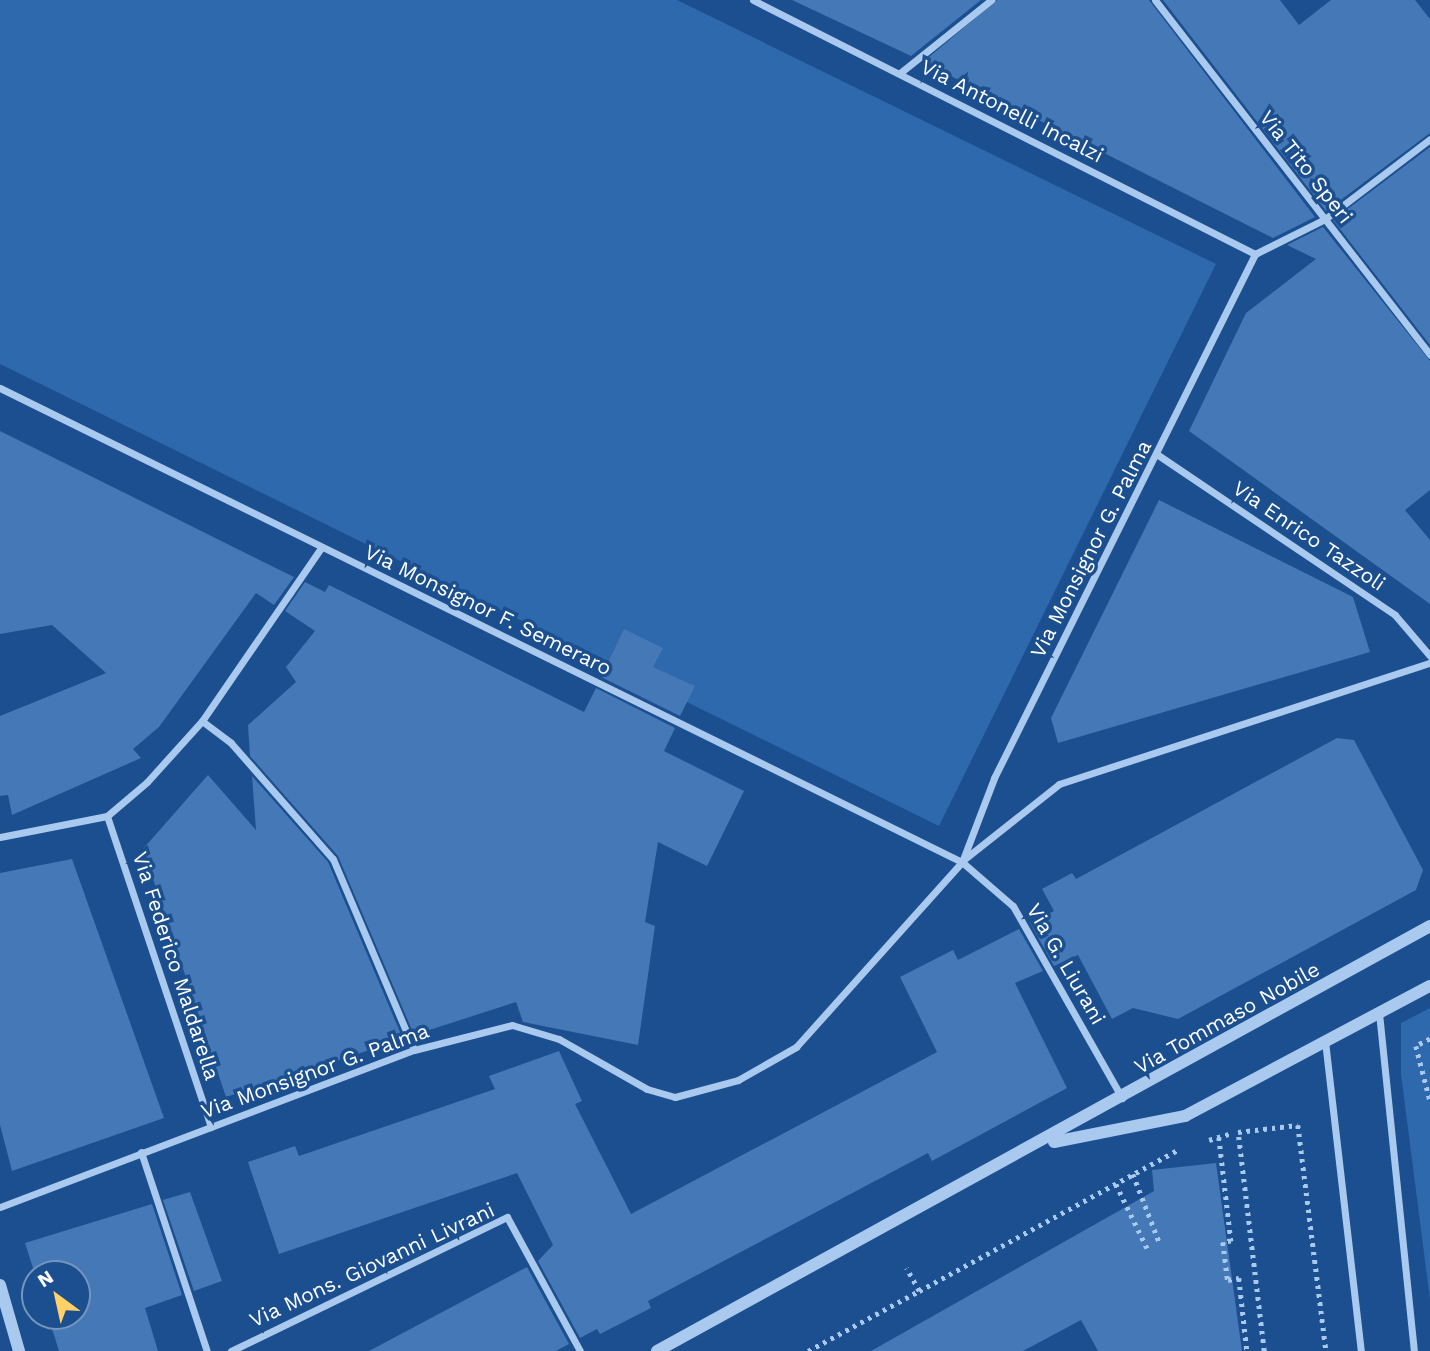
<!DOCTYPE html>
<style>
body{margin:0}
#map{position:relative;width:1430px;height:1351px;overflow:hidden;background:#1b4f8f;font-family:"Work Sans",sans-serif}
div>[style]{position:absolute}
.green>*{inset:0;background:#2e69ad}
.building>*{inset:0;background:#4478b7}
.path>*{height:4.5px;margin-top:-2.25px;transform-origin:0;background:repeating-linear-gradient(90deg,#a9c9ee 0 3.5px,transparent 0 8.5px)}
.minor>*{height:7px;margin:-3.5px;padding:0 3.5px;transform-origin:3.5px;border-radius:3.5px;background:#a9c9ee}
.tertiary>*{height:12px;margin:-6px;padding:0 6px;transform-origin:6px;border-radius:6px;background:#a9c9ee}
span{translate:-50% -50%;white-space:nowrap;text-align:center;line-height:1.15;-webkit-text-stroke:7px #1b4f8f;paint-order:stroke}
.street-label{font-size:21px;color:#fff}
.north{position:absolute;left:21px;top:1260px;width:70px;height:70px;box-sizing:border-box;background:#1b4f8f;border:2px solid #7695bc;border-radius:50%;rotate:327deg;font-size:19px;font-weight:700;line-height:28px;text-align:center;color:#fff}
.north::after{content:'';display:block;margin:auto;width:24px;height:32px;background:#ffd166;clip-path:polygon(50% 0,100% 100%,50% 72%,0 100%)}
</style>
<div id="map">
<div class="green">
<i style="clip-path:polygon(0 0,677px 0,1216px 264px,939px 826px,0 364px)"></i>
<i style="clip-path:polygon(1430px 1008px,1430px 1300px,1401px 1074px,1401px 1023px)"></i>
</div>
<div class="building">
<i style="clip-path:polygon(792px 0,981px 0,911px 56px)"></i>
<i style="clip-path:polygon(997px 0,1149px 0,1315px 217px,1273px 238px,923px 62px)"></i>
<i style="clip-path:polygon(1163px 0,1280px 0,1299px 25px,1331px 0,1415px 0,1430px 19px,1430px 133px,1326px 211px)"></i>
<i style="clip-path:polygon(1430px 147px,1430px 345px,1333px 220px)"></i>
<i style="clip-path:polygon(1323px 227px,1430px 361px,1430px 490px,1405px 510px,1430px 540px,1430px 604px,1189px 431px,1246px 313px,1316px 259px,1287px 245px)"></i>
<i style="clip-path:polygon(0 431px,294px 577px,274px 605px,256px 593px,159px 727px,133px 749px,141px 758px,12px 815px,8px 795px,0 796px,0 716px,106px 673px,52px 625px,0 634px)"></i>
<i style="clip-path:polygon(1159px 500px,1353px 597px,1370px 652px,1058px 743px,1051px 718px)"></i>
<i style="clip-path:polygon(305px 582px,325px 592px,329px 585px,584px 712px,596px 688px,675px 728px,664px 751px,744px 791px,707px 866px,658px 842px,645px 922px,655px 926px,638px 1045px,523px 1022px,516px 1002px,414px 1035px,338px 856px,250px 756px,248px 725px,296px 682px,286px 667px,315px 631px,285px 611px)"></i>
<i style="clip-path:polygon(624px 629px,663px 648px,653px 667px,695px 686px,680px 716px,601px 677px)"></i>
<i style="clip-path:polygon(1337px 738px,1354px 740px,1423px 870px,1416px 890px,1178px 1019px,1133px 1008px,1112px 1019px,1078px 955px,1054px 966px,1030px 923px,1054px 911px,1042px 889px,1072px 873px,1076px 879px)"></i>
<i style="clip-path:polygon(208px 775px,256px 830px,252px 776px,328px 862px,403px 1039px,226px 1097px,143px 849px)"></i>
<i style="clip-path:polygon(72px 859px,164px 1118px,12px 1171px,0 1125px,0 873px)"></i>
<i style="clip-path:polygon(1019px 929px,1043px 971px,1015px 983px,1067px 1088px,932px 1161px,928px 1153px,648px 1301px,651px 1308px,600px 1334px,597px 1329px,580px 1338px,538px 1261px,553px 1245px,517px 1173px,279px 1254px,248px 1162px,295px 1146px,299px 1156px,495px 1089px,489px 1076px,559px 1051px,582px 1101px,575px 1104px,631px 1214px,937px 1052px,900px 977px,953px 950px,958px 960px)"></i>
<i style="clip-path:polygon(1216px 1163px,1242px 1351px,1098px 1351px,1081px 1320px,1023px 1351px,871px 1351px,1154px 1191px,1152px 1170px)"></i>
<i style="clip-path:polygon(190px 1192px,222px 1281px,194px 1291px,163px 1200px)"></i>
<i style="clip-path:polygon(152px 1204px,182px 1295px,145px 1308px,158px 1351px,59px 1351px,48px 1316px,77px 1316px,77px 1274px,35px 1274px,25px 1243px)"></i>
<i style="clip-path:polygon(527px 1267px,569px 1344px,556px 1351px,369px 1351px)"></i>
</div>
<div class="path">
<i style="left:1430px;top:1039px;width:16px;rotate:153deg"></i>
<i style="left:1416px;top:1046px;width:56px;rotate:75.5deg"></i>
<i style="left:1219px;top:1137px;width:105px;rotate:83.4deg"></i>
<i style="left:1231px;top:1241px;width:8px;rotate:173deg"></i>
<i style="left:1223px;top:1242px;width:38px;rotate:83deg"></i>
<i style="left:1228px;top:1280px;width:11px;rotate:-10deg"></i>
<i style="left:1239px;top:1278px;width:73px;rotate:83.7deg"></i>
<i style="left:1209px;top:1140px;width:21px;rotate:-17deg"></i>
<i style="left:1133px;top:1174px;width:75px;rotate:68.9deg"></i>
<i style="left:1116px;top:1184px;width:73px;rotate:64.1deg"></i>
<i style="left:919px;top:1291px;width:296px;rotate:-28.6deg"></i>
<i style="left:808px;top:1351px;width:126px;rotate:-28.4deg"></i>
<i style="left:919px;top:1291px;width:26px;rotate:-119deg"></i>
<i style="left:1264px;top:1351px;width:221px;rotate:-96.8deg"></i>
<i style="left:1238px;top:1132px;width:60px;rotate:-6.7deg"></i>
<i style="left:1298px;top:1125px;width:228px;rotate:82.9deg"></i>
</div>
<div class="minor">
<i style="left:753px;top:0;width:563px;rotate:26.84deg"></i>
<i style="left:1155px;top:0;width:449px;rotate:52.2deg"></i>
<i style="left:900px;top:73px;width:117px;rotate:-38.7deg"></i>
<i style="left:1255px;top:254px;width:78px;rotate:-26.6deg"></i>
<i style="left:1325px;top:219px;width:132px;rotate:-37.3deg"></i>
<i style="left:0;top:388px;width:1072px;rotate:26.23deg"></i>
<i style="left:962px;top:862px;width:67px;rotate:40.8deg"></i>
<i style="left:1013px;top:906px;width:221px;rotate:60.4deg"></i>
<i style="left:1158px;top:455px;width:286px;rotate:34deg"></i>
<i style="left:1395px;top:615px;width:54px;rotate:49.5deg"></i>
<i style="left:202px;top:721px;width:36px;rotate:37deg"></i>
<i style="left:231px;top:743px;width:154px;rotate:48.7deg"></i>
<i style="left:333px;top:859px;width:207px;rotate:67deg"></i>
<i style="left:107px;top:816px;width:328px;rotate:71.5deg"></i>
<i style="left:0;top:837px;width:109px;rotate:-11.1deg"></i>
<i style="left:107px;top:816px;width:52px;rotate:-40.4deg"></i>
<i style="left:147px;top:782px;width:82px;rotate:-48deg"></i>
<i style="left:202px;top:721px;width:210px;rotate:-55.5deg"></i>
<i style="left:962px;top:861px;width:124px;rotate:-38.4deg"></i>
<i style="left:1059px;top:784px;width:390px;rotate:-18.1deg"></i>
<i style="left:1379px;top:1013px;width:340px;rotate:84.1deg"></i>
<i style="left:1325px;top:1041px;width:312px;rotate:83.4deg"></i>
<i style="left:141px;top:1152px;width:210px;rotate:71.7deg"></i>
<i style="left:0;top:1207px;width:443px;rotate:-20.8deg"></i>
<i style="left:414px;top:1050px;width:101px;rotate:-14.3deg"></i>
<i style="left:512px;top:1025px;width:49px;rotate:16.6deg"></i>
<i style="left:559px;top:1039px;width:101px;rotate:29.6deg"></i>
<i style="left:647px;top:1089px;width:29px;rotate:16deg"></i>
<i style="left:675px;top:1097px;width:65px;rotate:-15.1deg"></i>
<i style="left:738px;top:1080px;width:67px;rotate:-29.6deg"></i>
<i style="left:796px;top:1047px;width:249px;rotate:-48.1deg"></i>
<i style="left:962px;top:862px;width:90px;rotate:-69.1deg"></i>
<i style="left:994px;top:778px;width:585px;rotate:-63.52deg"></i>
<i style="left:231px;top:1351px;width:307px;rotate:-25.9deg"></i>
<i style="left:507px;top:1217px;width:153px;rotate:61.4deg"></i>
</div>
<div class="tertiary">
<i style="left:1054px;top:1142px;width:134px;rotate:-11.2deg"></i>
<i style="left:1185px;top:1116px;width:277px;rotate:-28deg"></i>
<i style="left:0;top:1285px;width:69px;rotate:73.9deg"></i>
<i style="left:657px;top:1351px;width:882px;rotate:-28.8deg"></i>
</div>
<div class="street-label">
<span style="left:1012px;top:111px;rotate:27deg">Via Antonelli Incalzi</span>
<span style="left:1306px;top:167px;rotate:52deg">Via Tito Speri</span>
<span style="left:1309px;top:536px;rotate:34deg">Via Enrico Tazzoli</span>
<span style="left:1091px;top:549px;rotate:-63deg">Via Monsignor G. Palma</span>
<span style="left:488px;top:610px;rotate:26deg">Via Monsignor F. Semeraro</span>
<span style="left:1066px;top:964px;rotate:60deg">Via G. Liurani</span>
<span style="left:176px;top:966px;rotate:72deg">Via Federico Maldarella</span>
<span style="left:1227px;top:1018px;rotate:-29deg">Via Tommaso Nobile</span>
<span style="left:315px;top:1071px;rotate:-20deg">Via Monsignor G. Palma</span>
<span style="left:372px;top:1265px;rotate:-25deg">Via Mons. Giovanni Livrani</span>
</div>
<div class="north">N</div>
</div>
